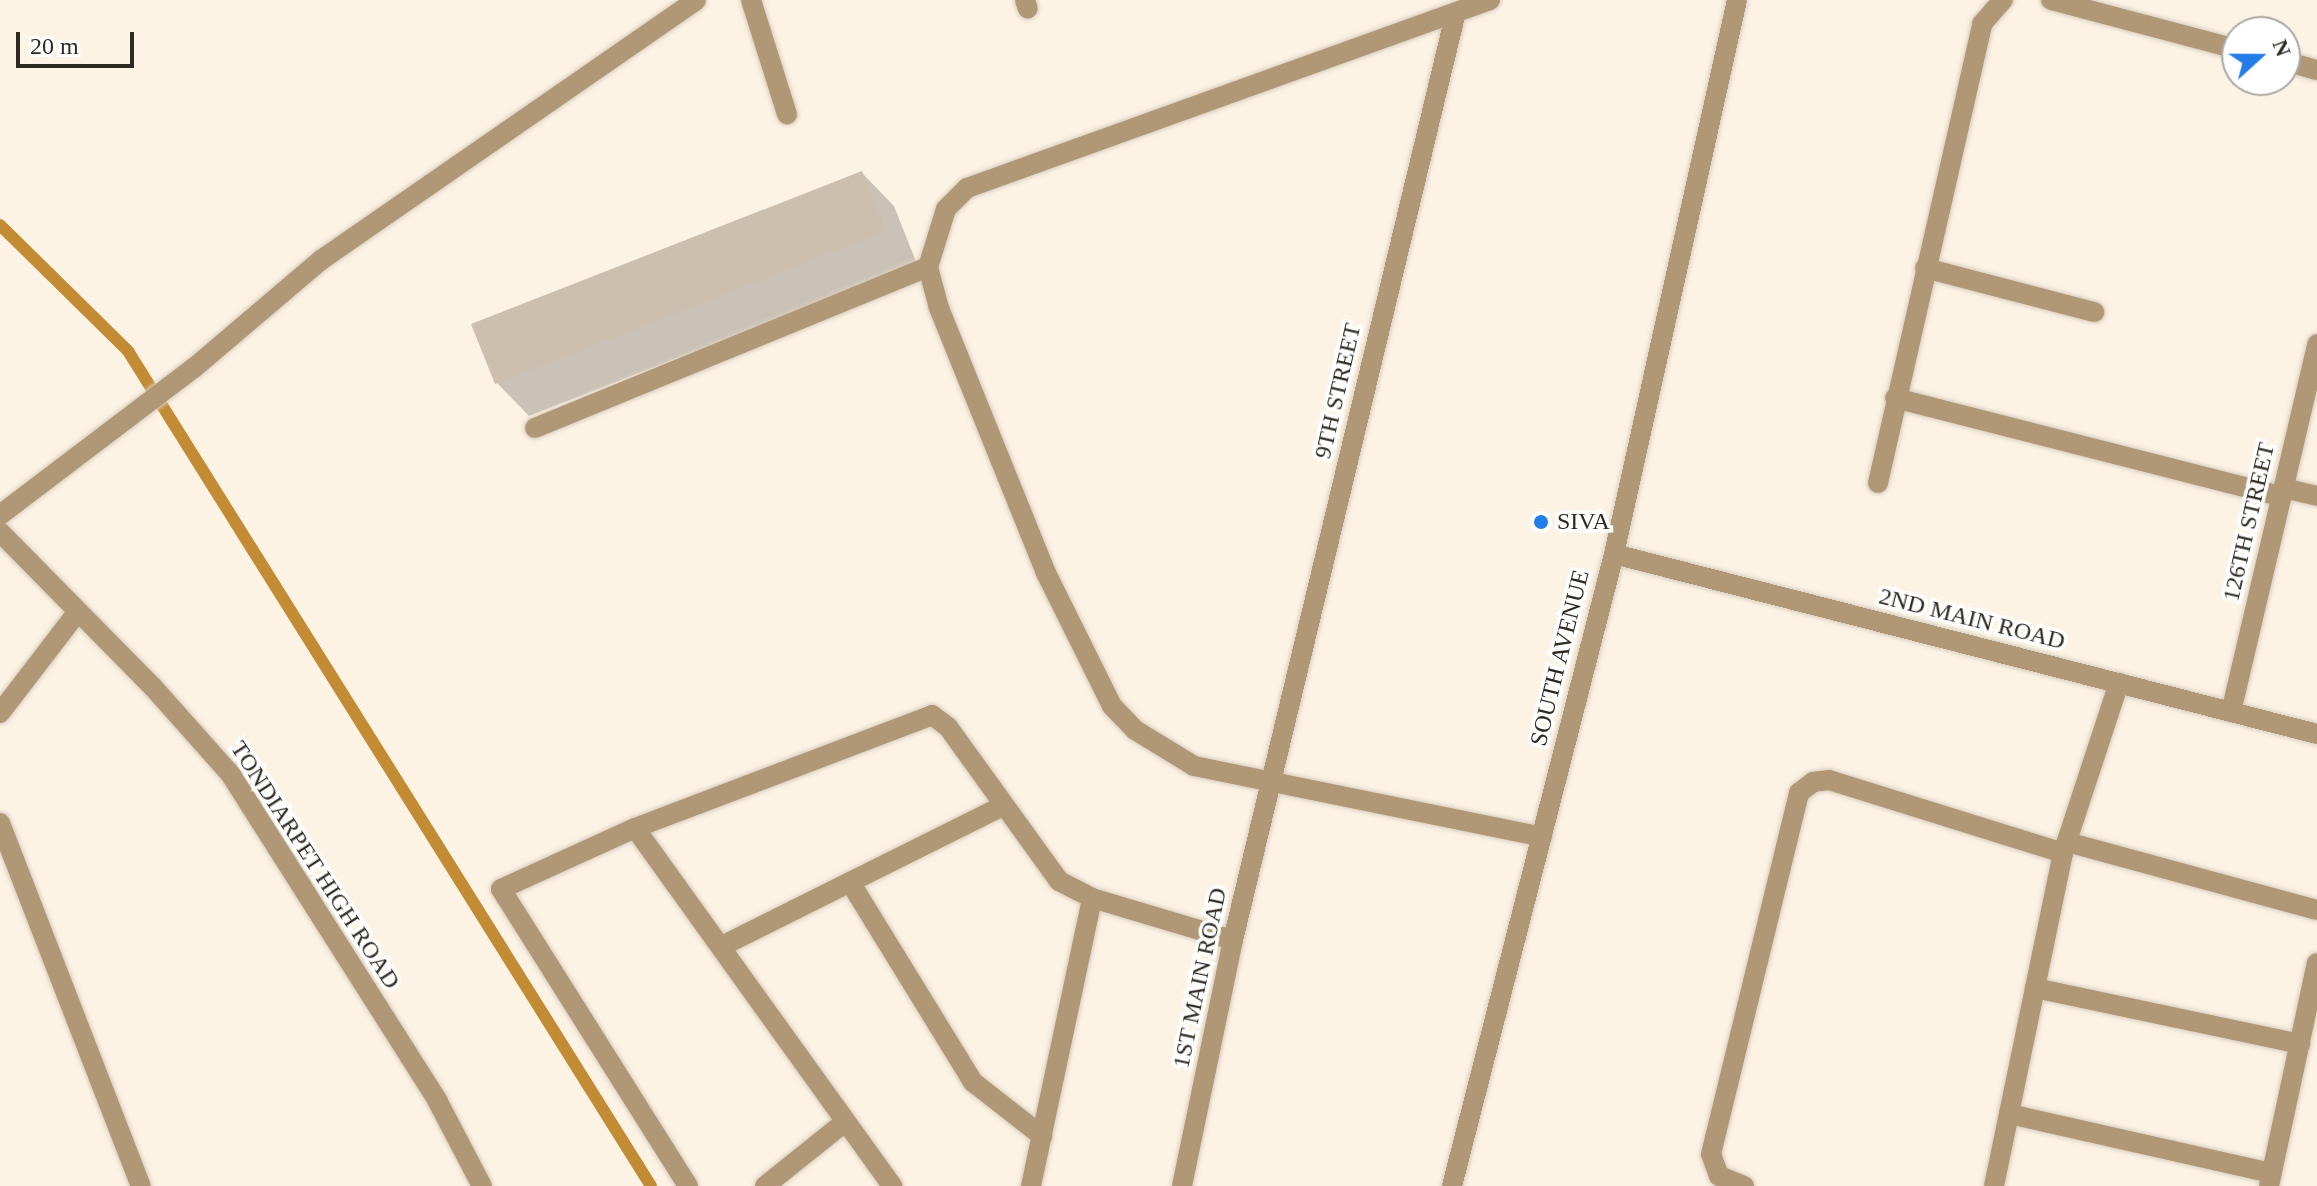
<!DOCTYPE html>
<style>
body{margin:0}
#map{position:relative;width:2317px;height:1186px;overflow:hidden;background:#fdf3e4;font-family:"Times New Roman",serif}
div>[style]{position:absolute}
.shadow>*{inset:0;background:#0003}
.stream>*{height:12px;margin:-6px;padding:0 6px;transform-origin:6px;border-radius:6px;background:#c38c34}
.building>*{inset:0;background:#ccbfad}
.roads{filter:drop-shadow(0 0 2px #d8cec1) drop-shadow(0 0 2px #d8cec1)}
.service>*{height:20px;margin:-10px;padding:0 10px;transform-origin:10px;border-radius:10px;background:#b09776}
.minor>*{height:20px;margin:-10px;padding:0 10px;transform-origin:10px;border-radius:10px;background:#b09776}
.tertiary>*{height:20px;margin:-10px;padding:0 10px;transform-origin:10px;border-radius:10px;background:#b09776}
.dots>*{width:22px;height:22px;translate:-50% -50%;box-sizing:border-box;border:4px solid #fff;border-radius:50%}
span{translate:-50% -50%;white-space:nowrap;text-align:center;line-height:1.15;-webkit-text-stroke:7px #fff;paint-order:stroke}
.street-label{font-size:24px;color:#2d2821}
.poi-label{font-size:24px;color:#2d2821}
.left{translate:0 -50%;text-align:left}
.north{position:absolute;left:2221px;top:16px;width:80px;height:80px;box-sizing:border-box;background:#fff;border:2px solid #aba9a6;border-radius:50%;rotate:69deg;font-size:22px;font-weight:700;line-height:32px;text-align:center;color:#2d2821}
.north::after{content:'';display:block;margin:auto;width:28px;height:36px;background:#227de7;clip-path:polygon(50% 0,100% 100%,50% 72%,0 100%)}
.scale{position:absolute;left:16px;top:32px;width:118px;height:36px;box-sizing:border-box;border:4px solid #2d2821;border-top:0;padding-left:10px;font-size:24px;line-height:28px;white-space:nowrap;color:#2d2821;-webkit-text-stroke:6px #fff;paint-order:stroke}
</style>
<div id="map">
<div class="shadow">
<i style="clip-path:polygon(862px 173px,894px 206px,917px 264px,529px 416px,497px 383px)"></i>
</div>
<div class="stream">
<i style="left:0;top:225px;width:180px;rotate:44.5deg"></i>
<i style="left:128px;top:351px;width:985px;rotate:57.94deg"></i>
</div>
<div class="building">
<i style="clip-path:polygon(862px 171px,886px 231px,495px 384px,471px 324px)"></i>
</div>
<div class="roads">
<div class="service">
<i style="left:535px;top:428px;width:425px;rotate:-22.3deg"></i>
</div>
<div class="minor">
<i style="left:751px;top:0;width:120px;rotate:72.5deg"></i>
<i style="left:1025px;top:0;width:9px;rotate:72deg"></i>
<i style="left:1490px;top:0;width:556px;rotate:160.23deg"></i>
<i style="left:967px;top:188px;width:30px;rotate:135deg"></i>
<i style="left:946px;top:209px;width:61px;rotate:107.2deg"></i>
<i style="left:928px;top:267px;width:42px;rotate:75deg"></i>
<i style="left:939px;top:308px;width:286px;rotate:68deg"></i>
<i style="left:1046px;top:573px;width:148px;rotate:63.6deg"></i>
<i style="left:1112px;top:706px;width:33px;rotate:46deg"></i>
<i style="left:1135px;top:730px;width:69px;rotate:31.4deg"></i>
<i style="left:1194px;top:766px;width:355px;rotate:11.5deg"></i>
<i style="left:2051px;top:0;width:192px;rotate:14.8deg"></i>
<i style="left:2285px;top:61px;width:33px;rotate:16deg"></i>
<i style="left:1925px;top:268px;width:175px;rotate:14.6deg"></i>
<i style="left:1895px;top:398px;width:399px;rotate:14.3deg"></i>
<i style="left:1878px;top:483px;width:471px;rotate:-77.2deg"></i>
<i style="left:1982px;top:24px;width:32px;rotate:-49deg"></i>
<i style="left:2283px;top:488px;width:35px;rotate:13deg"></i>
<i style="left:0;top:515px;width:243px;rotate:-37.2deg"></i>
<i style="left:194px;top:368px;width:167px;rotate:-40.4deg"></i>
<i style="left:321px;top:260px;width:456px;rotate:-34.7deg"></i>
<i style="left:1614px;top:554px;width:726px;rotate:14.36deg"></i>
<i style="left:2231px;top:712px;width:378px;rotate:-76.8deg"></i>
<i style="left:0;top:713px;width:125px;rotate:-52.5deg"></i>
<i style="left:0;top:823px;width:389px;rotate:68.8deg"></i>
<i style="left:635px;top:828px;width:441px;rotate:54.3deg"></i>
<i style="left:2067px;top:842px;width:259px;rotate:15.2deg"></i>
<i style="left:850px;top:882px;width:235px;rotate:58.4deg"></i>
<i style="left:973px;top:1082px;width:88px;rotate:38deg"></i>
<i style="left:722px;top:946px;width:312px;rotate:-26.5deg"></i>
<i style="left:2035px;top:988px;width:271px;rotate:11.9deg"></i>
<i style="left:2009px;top:1114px;width:269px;rotate:12.7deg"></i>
<i style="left:688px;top:1186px;width:351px;rotate:-122.2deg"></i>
<i style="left:501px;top:889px;width:147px;rotate:-24.5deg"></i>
<i style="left:635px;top:828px;width:318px;rotate:-20.8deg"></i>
<i style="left:932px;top:715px;width:20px;rotate:37deg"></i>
<i style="left:948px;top:727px;width:190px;rotate:54.2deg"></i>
<i style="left:1059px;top:881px;width:37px;rotate:27deg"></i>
<i style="left:1092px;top:898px;width:147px;rotate:16.6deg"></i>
<i style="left:765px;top:1186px;width:102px;rotate:-38.7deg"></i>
<i style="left:1031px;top:1186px;width:294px;rotate:-78deg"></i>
<i style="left:1182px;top:1186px;width:251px;rotate:-78.3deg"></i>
<i style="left:1233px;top:940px;width:954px;rotate:-76.49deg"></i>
<i style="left:1744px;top:1186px;width:27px;rotate:-158deg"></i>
<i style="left:1719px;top:1176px;width:23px;rotate:-110deg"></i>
<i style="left:1711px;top:1154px;width:372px;rotate:-76.3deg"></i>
<i style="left:1799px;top:793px;width:18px;rotate:-38deg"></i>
<i style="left:1813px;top:782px;width:16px;rotate:-7deg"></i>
<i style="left:1829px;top:780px;width:245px;rotate:17.3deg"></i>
<i style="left:1994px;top:1186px;width:340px;rotate:-78.3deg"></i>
<i style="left:2063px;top:853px;width:179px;rotate:-71.8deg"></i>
<i style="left:2269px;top:1186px;width:228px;rotate:-77.9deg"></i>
</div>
<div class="tertiary">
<i style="left:0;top:532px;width:218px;rotate:45.4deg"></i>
<i style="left:153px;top:687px;width:118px;rotate:48.4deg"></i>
<i style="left:231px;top:775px;width:385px;rotate:57.6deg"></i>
<i style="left:437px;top:1100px;width:97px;rotate:62.4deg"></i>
<i style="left:1452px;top:1186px;width:652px;rotate:-75.62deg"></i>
<i style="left:1614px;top:554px;width:567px;rotate:-77.48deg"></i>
</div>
</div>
<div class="dots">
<i style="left:1541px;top:522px;background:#227de7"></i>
</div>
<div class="street-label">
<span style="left:1338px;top:391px;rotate:-77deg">9TH STREET</span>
<span style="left:2249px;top:522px;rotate:-77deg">126TH STREET</span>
<span style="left:1972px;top:619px;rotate:14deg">2ND MAIN ROAD</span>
<span style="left:1560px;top:658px;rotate:-76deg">SOUTH AVENUE</span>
<span style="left:315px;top:865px;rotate:57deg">TONDIARPET HIGH ROAD</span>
<span style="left:1200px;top:978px;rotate:-78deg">1ST MAIN ROAD</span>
</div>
<div class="poi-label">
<span class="left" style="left:1557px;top:522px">SIVA</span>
</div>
<div class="north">N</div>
<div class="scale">20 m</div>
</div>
